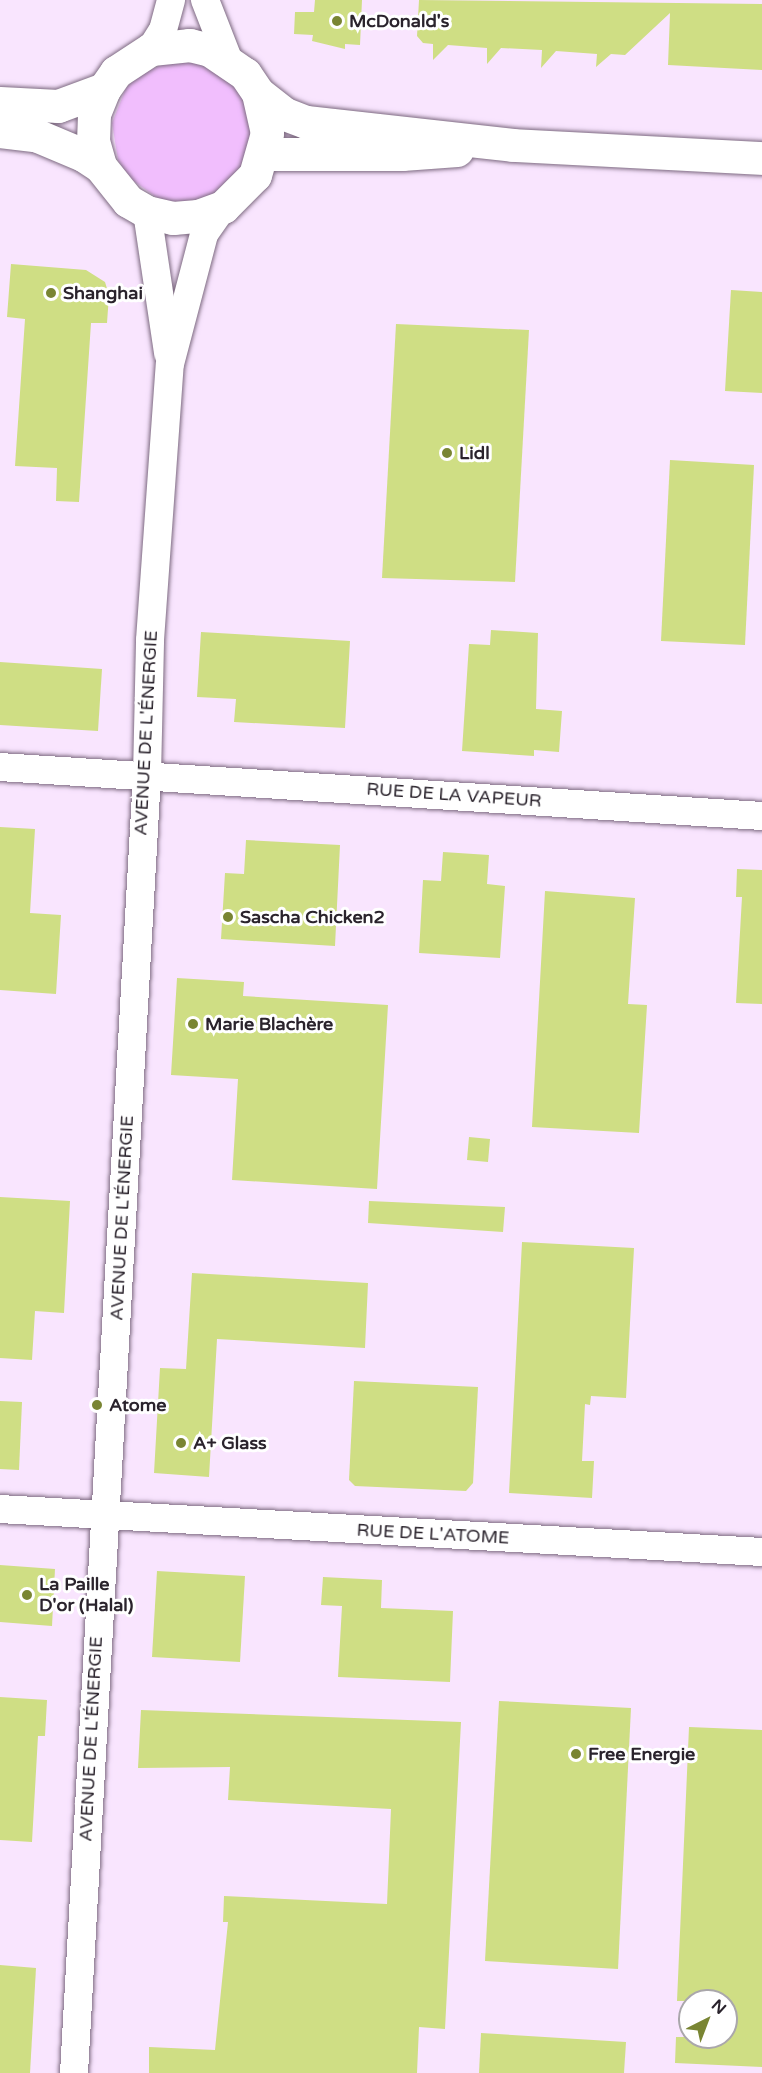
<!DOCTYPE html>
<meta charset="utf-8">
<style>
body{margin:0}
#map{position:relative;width:762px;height:2073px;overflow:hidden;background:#fbeffe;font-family:"Varela Round",sans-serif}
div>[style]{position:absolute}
.built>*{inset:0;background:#f9e5fe}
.green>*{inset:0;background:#f1befd}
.building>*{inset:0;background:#cfde84}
.roads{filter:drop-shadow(0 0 2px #7d6a81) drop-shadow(0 0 2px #7d6a81)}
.minor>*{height:28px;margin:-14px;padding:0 14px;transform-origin:14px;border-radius:14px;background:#fff}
.secondary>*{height:33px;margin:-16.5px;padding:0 16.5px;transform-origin:16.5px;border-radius:16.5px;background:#fff}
.dots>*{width:16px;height:16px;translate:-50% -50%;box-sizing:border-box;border:3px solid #fff;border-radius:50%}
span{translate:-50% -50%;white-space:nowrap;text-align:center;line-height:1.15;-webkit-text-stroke:6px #fff;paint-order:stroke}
.poi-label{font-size:18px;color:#2a232c;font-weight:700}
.left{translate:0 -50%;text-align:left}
.street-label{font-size:18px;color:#2a232c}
.north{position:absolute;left:678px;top:1989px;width:60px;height:60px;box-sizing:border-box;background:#fff;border:2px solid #aaa7ab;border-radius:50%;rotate:42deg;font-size:16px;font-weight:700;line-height:24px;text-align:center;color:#2a232c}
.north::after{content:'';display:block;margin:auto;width:21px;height:27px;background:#798533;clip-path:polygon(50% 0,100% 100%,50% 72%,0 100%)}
</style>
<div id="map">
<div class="built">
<i style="clip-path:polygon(evenodd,0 0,762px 0,762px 2073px,0 2073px,0 0,690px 2001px,726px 2001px,726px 2037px,690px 2037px,690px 2001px)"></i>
</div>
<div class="green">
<i style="clip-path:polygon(173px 60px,210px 64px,251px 102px,252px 157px,214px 198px,177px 204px,159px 199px,128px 177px,118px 160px,112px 123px,126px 88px,139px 75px)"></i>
</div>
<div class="building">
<i style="clip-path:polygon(315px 0,362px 0,360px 45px,345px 44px,345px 49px,312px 41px,313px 35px,294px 34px,295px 12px,314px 12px)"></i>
<i style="clip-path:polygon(419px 0,762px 4px,762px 70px,668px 65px,670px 13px,625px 55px,611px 54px,596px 67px,597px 54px,556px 51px,541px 68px,542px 50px,501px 48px,487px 64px,487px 48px,448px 45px,433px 60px,433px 44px,423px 43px,417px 36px)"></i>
<i style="clip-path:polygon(11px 264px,86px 270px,105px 282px,109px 295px,107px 323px,91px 323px,79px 502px,56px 501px,57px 468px,15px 466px,25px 319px,7px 317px)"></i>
<i style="clip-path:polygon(731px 290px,762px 292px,762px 393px,725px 391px)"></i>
<i style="clip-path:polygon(396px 324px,529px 330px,515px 582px,382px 578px)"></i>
<i style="clip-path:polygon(670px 460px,754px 465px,745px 645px,661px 641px)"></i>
<i style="clip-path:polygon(491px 630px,538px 633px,536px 709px,562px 711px,559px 752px,534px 750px,534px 756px,462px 751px,469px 644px,490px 645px)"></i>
<i style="clip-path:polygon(201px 632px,350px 641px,345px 728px,234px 722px,236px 699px,197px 697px)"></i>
<i style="clip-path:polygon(0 662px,102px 669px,98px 731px,0 725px)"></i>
<i style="clip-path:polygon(0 827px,35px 829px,30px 913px,61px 915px,56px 994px,0 990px)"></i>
<i style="clip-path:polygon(246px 840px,340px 845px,335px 946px,221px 939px,225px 873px,244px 874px)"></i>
<i style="clip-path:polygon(443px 852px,489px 855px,487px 884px,505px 886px,500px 958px,419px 953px,423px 880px,441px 881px)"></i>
<i style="clip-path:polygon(737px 869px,762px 870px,762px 1004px,736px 1003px,742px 897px,736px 897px)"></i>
<i style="clip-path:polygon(545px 891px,635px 898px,628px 1004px,647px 1005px,639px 1133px,532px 1127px)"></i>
<i style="clip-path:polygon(177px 978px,244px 982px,243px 996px,388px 1005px,377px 1189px,232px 1180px,238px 1079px,171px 1075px)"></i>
<i style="clip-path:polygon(469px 1137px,490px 1139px,488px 1162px,467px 1160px)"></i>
<i style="clip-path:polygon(0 1197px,70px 1201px,64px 1313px,35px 1311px,32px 1360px,0 1358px)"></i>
<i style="clip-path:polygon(369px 1201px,505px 1207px,503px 1232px,368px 1223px)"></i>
<i style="clip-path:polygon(522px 1242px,634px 1248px,626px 1398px,591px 1396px,590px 1405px,585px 1404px,582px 1461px,594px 1461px,592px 1498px,509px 1493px)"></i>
<i style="clip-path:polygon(192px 1273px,368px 1283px,365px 1348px,217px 1339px,209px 1477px,154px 1473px,160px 1368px,186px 1369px)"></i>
<i style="clip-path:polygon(354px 1381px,478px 1387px,473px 1483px,466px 1491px,355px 1486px,349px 1480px)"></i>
<i style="clip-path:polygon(0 1401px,22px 1402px,19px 1470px,0 1469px)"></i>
<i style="clip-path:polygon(0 1565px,55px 1569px,52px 1626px,0 1622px)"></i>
<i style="clip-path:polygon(157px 1571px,245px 1576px,240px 1662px,152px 1657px)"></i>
<i style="clip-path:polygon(323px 1577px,382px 1580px,381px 1608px,453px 1611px,450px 1682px,338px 1677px,342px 1606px,321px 1605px)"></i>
<i style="clip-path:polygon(0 1697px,47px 1700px,45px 1736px,38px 1736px,32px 1842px,0 1840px)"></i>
<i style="clip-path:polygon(499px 1701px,631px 1708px,618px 1969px,485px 1961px)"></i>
<i style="clip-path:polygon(141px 1710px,461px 1722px,445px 2029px,419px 2027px,417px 2073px,149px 2073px,149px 2047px,215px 2050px,228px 1922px,223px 1922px,224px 1896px,387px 1904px,391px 1809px,228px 1800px,230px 1767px,138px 1768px)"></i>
<i style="clip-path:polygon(689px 1727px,762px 1730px,762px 2067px,675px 2063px,676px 2037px,726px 2037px,726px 2001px,677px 2001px)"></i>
<i style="clip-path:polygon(0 1965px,36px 1968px,30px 2073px,0 2073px)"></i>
<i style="clip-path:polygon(481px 2033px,626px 2042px,624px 2073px,479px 2073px)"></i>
</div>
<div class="roads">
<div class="minor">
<i style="left:205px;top:0;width:63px;rotate:68.7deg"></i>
<i style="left:151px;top:49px;width:22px;rotate:-58deg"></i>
<i style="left:163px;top:30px;width:31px;rotate:-75deg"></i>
<i style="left:147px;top:212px;width:143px;rotate:81.5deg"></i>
<i style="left:0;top:767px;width:764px;rotate:3.68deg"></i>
<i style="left:0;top:1509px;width:763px;rotate:3.23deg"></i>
<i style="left:74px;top:2073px;width:1300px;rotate:-86.78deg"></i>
<i style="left:147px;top:775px;width:135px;rotate:-88.7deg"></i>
<i style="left:150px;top:640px;width:277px;rotate:-85.9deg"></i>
<i style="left:170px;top:364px;width:134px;rotate:-75.3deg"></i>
<i style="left:204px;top:234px;width:33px;rotate:-55deg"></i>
</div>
<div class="secondary">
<i style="left:258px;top:93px;width:34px;rotate:38deg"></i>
<i style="left:285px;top:114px;width:22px;rotate:21deg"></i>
<i style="left:306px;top:122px;width:208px;rotate:6.3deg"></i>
<i style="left:513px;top:145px;width:249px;rotate:3deg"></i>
<i style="left:0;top:103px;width:58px;rotate:3deg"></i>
<i style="left:58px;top:106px;width:49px;rotate:-20.3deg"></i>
<i style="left:0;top:131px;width:38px;rotate:7deg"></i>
<i style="left:38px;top:136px;width:49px;rotate:22.9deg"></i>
<i style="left:83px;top:155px;width:20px;rotate:33deg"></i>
<i style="left:100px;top:166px;width:45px;rotate:51.3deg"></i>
<i style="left:128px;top:201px;width:22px;rotate:30deg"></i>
<i style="left:147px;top:212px;width:27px;rotate:13deg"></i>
<i style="left:173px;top:218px;width:25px;rotate:-5deg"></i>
<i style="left:198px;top:216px;width:27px;rotate:-20deg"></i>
<i style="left:223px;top:207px;width:45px;rotate:-45deg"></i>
<i style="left:255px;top:175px;width:44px;rotate:-74.1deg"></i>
<i style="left:267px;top:133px;width:41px;rotate:-102.7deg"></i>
<i style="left:258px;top:93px;width:23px;rotate:-124deg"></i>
<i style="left:245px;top:74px;width:42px;rotate:-145.6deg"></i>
<i style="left:210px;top:50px;width:21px;rotate:-166deg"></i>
<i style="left:190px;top:45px;width:39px;rotate:174deg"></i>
<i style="left:151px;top:49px;width:42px;rotate:146.7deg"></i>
<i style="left:116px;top:72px;width:21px;rotate:125deg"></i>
<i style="left:104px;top:89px;width:27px;rotate:112deg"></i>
<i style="left:94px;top:114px;width:27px;rotate:92deg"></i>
<i style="left:93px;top:141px;width:26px;rotate:74deg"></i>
<i style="left:264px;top:154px;width:138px"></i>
<i style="left:402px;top:154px;width:55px;rotate:-4.2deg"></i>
</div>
</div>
<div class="dots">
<i style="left:337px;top:21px;background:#798533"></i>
<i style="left:51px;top:293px;background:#798533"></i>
<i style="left:447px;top:453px;background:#798533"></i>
<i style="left:228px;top:917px;background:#798533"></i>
<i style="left:193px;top:1024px;background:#798533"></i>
<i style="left:97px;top:1405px;background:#798533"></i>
<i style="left:181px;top:1443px;background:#798533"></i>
<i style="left:27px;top:1595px;background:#798533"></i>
<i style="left:576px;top:1754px;background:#798533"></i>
</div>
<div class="poi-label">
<span class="left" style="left:349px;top:21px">McDonald's</span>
<span class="left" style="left:63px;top:293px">Shanghai</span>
<span class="left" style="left:459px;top:453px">Lidl</span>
<span class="left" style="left:240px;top:917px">Sascha Chicken2</span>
<span class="left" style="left:205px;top:1024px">Marie Blachère</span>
<span class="left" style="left:109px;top:1405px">Atome</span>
<span class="left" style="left:193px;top:1443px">A+ Glass</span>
<span class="left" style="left:39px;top:1595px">La Paille<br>D'or (Halal)</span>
<span class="left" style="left:588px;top:1754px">Free Energie</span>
</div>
<div class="street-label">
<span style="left:146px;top:733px;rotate:-87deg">AVENUE DE L'ÉNERGIE</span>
<span style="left:454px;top:795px;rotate:4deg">RUE DE LA VAPEUR</span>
<span style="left:122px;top:1218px;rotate:-87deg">AVENUE DE L'ÉNERGIE</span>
<span style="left:433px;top:1534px;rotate:3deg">RUE DE L'ATOME</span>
<span style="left:91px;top:1739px;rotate:-87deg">AVENUE DE L'ÉNERGIE</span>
</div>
<div class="north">N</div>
</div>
